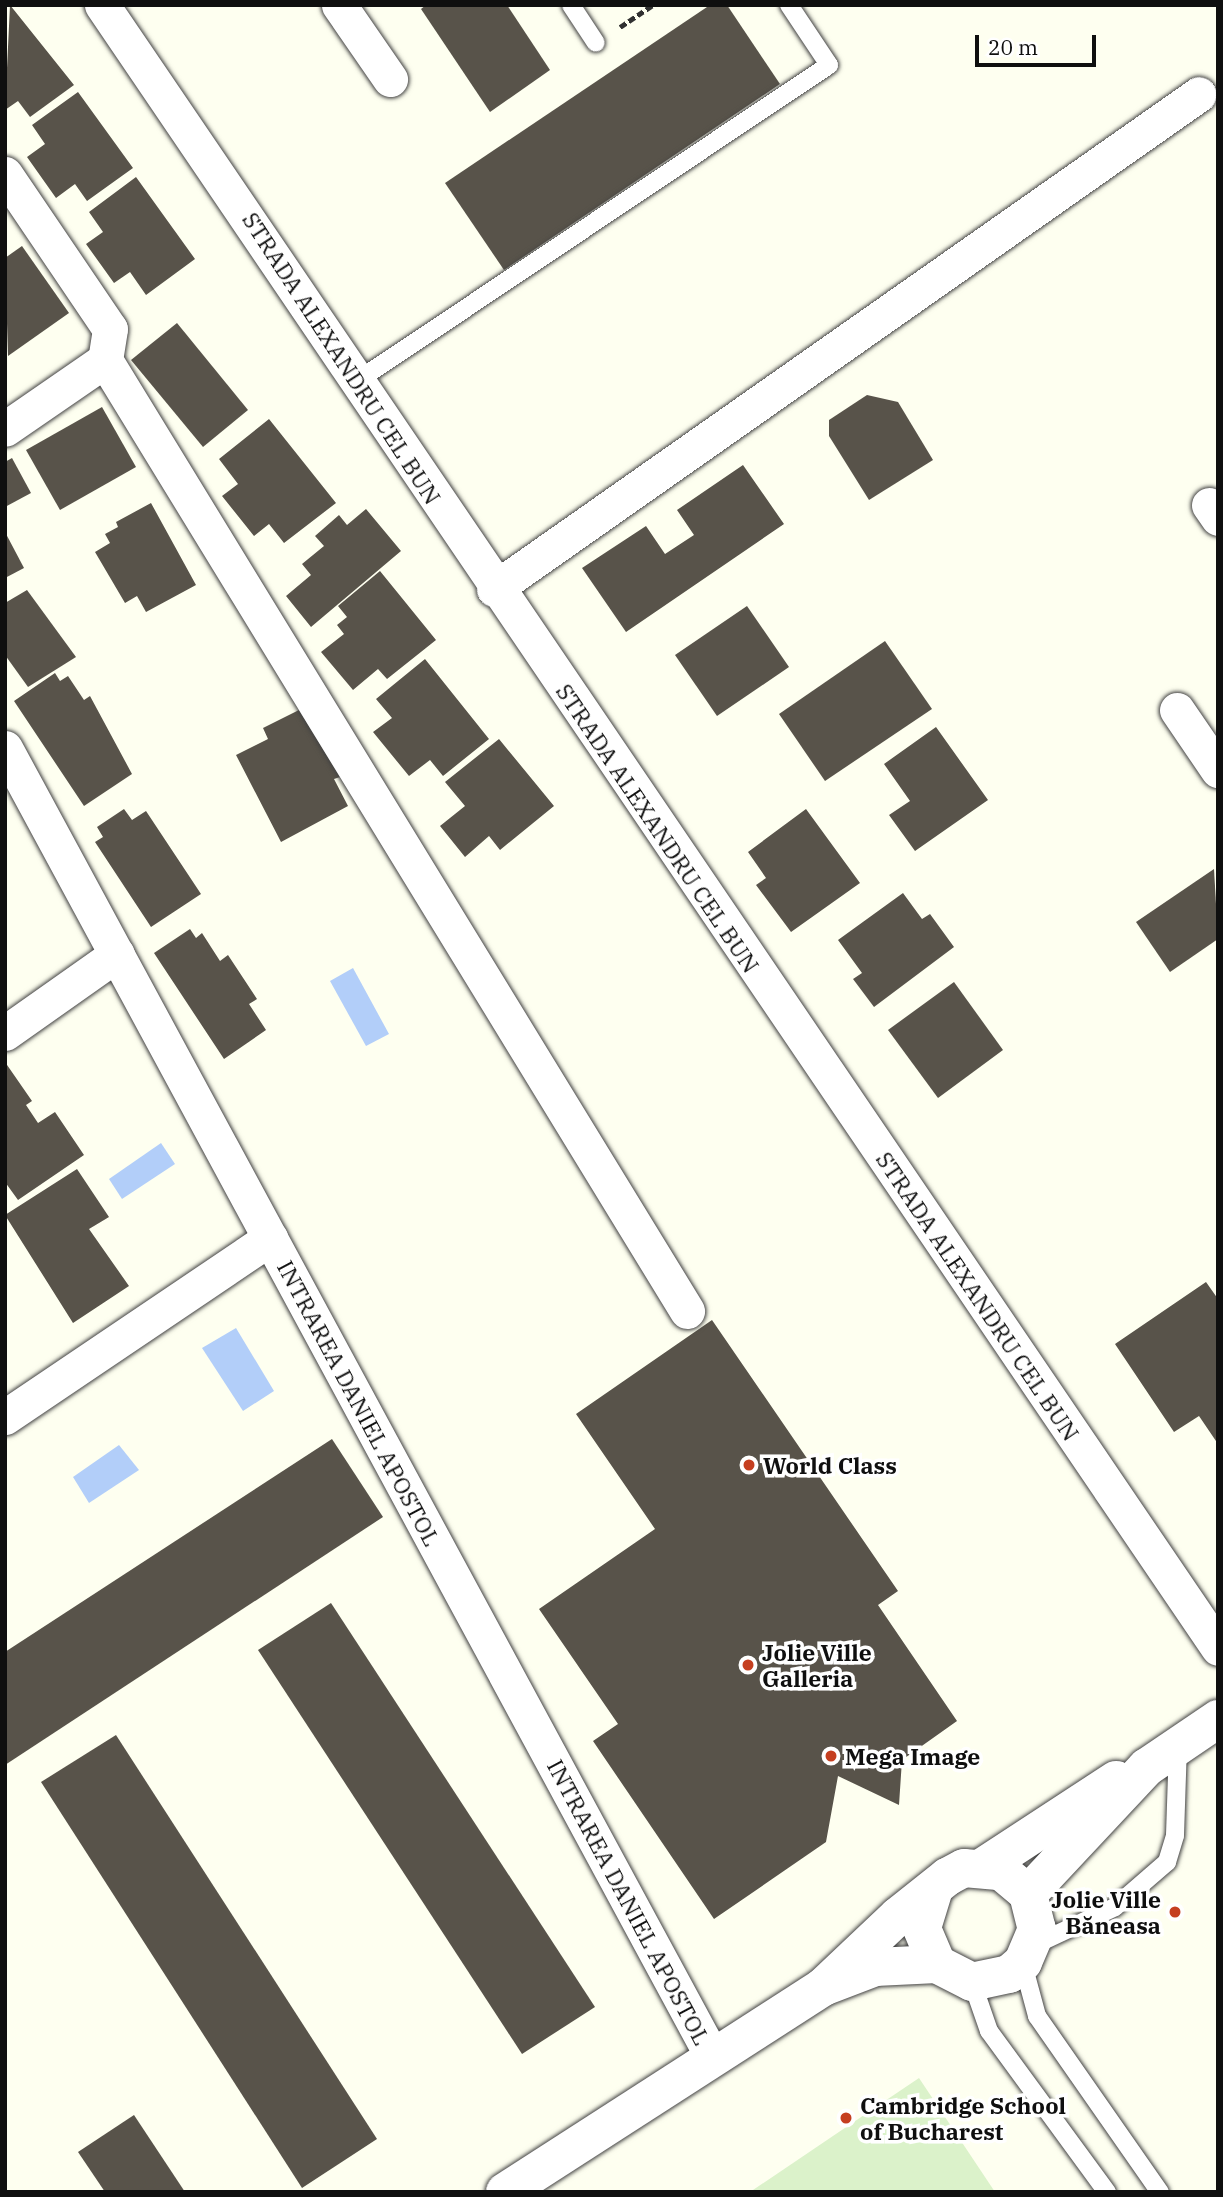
<!DOCTYPE html>
<meta charset="utf-8">
<style>
body{margin:0}
#map{position:relative;width:1223px;height:2197px;overflow:hidden;background:#fefff0;font-family:"IBM Plex Serif",serif}
div>[style]{position:absolute}
.pitch>*{inset:0;background:#dbf2ca}
.water>*{inset:0;background:#b2cef9}
.building>*{inset:0;background:#58534a}
.path>*{height:4.5px;margin-top:-2.25px;transform-origin:0;background:repeating-linear-gradient(90deg,#313131 0 7px,transparent 0 10.5px)}
.roads{filter:drop-shadow(0 0 2px #424242) drop-shadow(0 0 2px #424242)}
.service>*{height:18px;margin:-9px;padding:0 9px;transform-origin:9px;border-radius:9px;background:#fff}
.minor>*{height:35px;margin:-17.5px;padding:0 17.5px;transform-origin:17.5px;border-radius:17.5px;background:#fff}
.tertiary>*{height:38px;margin:-19px;padding:0 19px;transform-origin:19px;border-radius:19px;background:#fff}
.dots>*{width:19px;height:19px;translate:-50% -50%;box-sizing:border-box;border:4px solid #fff;border-radius:50%}
span{translate:-50% -50%;white-space:nowrap;text-align:center;line-height:1.15;-webkit-text-stroke:7px #fff;paint-order:stroke}
.street-label{font-size:23px;color:#0f0f0f}
.poi-label{font-size:23px;color:#0f0f0f;font-weight:700}
.left{translate:0 -50%;text-align:left}
.right{translate:-100% -50%;text-align:right}
.frame{position:absolute;inset:0;border:7px solid #0f0f0f;pointer-events:none}
.scale{position:absolute;left:975px;top:35px;width:121px;height:32px;box-sizing:border-box;border:4px solid #0f0f0f;border-top:0;padding-left:9px;font-size:21px;line-height:24px;white-space:nowrap;color:#0f0f0f;-webkit-text-stroke:5px #fff;paint-order:stroke}
</style>
<div id="map">
<div class="pitch">
<i style="clip-path:polygon(919px 2078px,995px 2192px,750px 2192px,830px 2138px)"></i>
</div>
<div class="water">
<i style="clip-path:polygon(353px 968px,389px 1034px,366px 1046px,330px 981px)"></i>
<i style="clip-path:polygon(161px 1143px,175px 1164px,122px 1199px,109px 1179px)"></i>
<i style="clip-path:polygon(236px 1328px,274px 1391px,243px 1411px,202px 1348px)"></i>
<i style="clip-path:polygon(119px 1445px,139px 1470px,89px 1503px,73px 1477px)"></i>
</div>
<div class="building">
<i style="clip-path:polygon(10px 5px,74px 85px,30px 117px,18px 101px,5px 110px)"></i>
<i style="clip-path:polygon(426px 5px,507px 5px,550px 70px,490px 112px,421px 9px)"></i>
<i style="clip-path:polygon(710px 5px,727px 5px,780px 84px,504px 270px,445px 183px)"></i>
<i style="clip-path:polygon(78px 92px,133px 168px,87px 201px,75px 184px,56px 198px,27px 157px,45px 144px,32px 125px)"></i>
<i style="clip-path:polygon(136px 177px,195px 259px,146px 295px,130px 272px,114px 283px,86px 244px,103px 232px,89px 212px)"></i>
<i style="clip-path:polygon(22px 246px,69px 313px,8px 356px,5px 258px)"></i>
<i style="clip-path:polygon(177px 323px,248px 410px,203px 447px,131px 360px)"></i>
<i style="clip-path:polygon(867px 395px,898px 402px,933px 460px,869px 500px,829px 436px,829px 420px)"></i>
<i style="clip-path:polygon(102px 407px,136px 467px,60px 510px,26px 450px)"></i>
<i style="clip-path:polygon(269px 419px,336px 503px,284px 543px,269px 524px,254px 536px,222px 496px,238px 484px,219px 459px)"></i>
<i style="clip-path:polygon(12px 458px,31px 493px,5px 507px,5px 462px)"></i>
<i style="clip-path:polygon(743px 465px,784px 524px,626px 632px,582px 568px,646px 526px,665px 554px,694px 535px,677px 510px)"></i>
<i style="clip-path:polygon(151px 503px,196px 585px,146px 612px,137px 596px,125px 603px,95px 552px,110px 543px,105px 534px,118px 527px,116px 522px)"></i>
<i style="clip-path:polygon(366px 509px,401px 551px,311px 627px,286px 596px,311px 575px,302px 564px,324px 546px,315px 536px,339px 515px,347px 525px)"></i>
<i style="clip-path:polygon(5px 532px,24px 568px,5px 578px)"></i>
<i style="clip-path:polygon(380px 571px,436px 640px,387px 679px,378px 669px,353px 690px,321px 652px,344px 634px,337px 625px,347px 617px,338px 606px)"></i>
<i style="clip-path:polygon(27px 590px,76px 657px,28px 687px,5px 655px,5px 603px)"></i>
<i style="clip-path:polygon(747px 606px,789px 667px,717px 716px,675px 655px)"></i>
<i style="clip-path:polygon(885px 641px,932px 709px,825px 781px,779px 714px)"></i>
<i style="clip-path:polygon(425px 659px,489px 739px,443px 776px,430px 760px,409px 776px,373px 732px,392px 718px,376px 699px)"></i>
<i style="clip-path:polygon(55px 673px,60px 681px,68px 676px,84px 700px,90px 696px,132px 774px,84px 806px,14px 701px)"></i>
<i style="clip-path:polygon(299px 710px,340px 777px,334px 779px,348px 806px,281px 842px,236px 755px,268px 739px,263px 728px)"></i>
<i style="clip-path:polygon(936px 727px,988px 800px,915px 851px,889px 815px,910px 801px,884px 764px)"></i>
<i style="clip-path:polygon(499px 739px,554px 806px,500px 850px,489px 836px,465px 857px,440px 826px,465px 806px,445px 782px)"></i>
<i style="clip-path:polygon(124px 809px,132px 820px,146px 811px,201px 894px,151px 927px,95px 842px,103px 837px,97px 827px)"></i>
<i style="clip-path:polygon(806px 809px,860px 883px,791px 932px,756px 885px,766px 878px,748px 852px)"></i>
<i style="clip-path:polygon(1214px 869px,1218px 939px,1170px 972px,1136px 922px)"></i>
<i style="clip-path:polygon(903px 893px,922px 919px,930px 914px,954px 947px,874px 1007px,853px 979px,862px 973px,838px 940px)"></i>
<i style="clip-path:polygon(190px 929px,196px 938px,202px 933px,220px 961px,228px 955px,257px 999px,249px 1004px,266px 1030px,224px 1059px,154px 953px)"></i>
<i style="clip-path:polygon(954px 982px,1003px 1050px,938px 1098px,888px 1030px)"></i>
<i style="clip-path:polygon(5px 1062px,32px 1101px,26px 1105px,38px 1123px,55px 1112px,84px 1155px,18px 1200px,5px 1182px)"></i>
<i style="clip-path:polygon(77px 1169px,109px 1217px,89px 1229px,129px 1286px,73px 1323px,5px 1215px)"></i>
<i style="clip-path:polygon(1206px 1282px,1218px 1299px,1218px 1444px,1199px 1416px,1174px 1432px,1115px 1344px)"></i>
<i style="clip-path:polygon(712px 1320px,898px 1591px,878px 1605px,957px 1721px,902px 1760px,899px 1805px,838px 1776px,826px 1842px,714px 1919px,593px 1741px,618px 1724px,539px 1609px,655px 1529px,576px 1414px)"></i>
<i style="clip-path:polygon(332px 1439px,383px 1517px,5px 1765px,5px 1652px)"></i>
<i style="clip-path:polygon(331px 1603px,595px 2007px,522px 2054px,258px 1650px)"></i>
<i style="clip-path:polygon(116px 1735px,377px 2139px,302px 2188px,41px 1782px)"></i>
<i style="clip-path:polygon(134px 2115px,185px 2192px,105px 2192px,78px 2152px)"></i>
</div>
<div class="path">
<i style="left:620px;top:27px;width:40px;rotate:-34deg"></i>
</div>
<div class="roads">
<div class="service">
<i style="left:571px;top:5px;width:45px;rotate:56.7deg"></i>
<i style="left:357px;top:381px;width:568px;rotate:-33.8deg"></i>
<i style="left:829px;top:65px;width:72px;rotate:-123.7deg"></i>
<i style="left:1034px;top:1945px;width:89px;rotate:-25.1deg"></i>
<i style="left:1115px;top:1907px;width:69px;rotate:-40.9deg"></i>
<i style="left:1167px;top:1862px;width:28px;rotate:-73deg"></i>
<i style="left:1175px;top:1835px;width:89px;rotate:-88.1deg"></i>
<i style="left:1023px;top:1964px;width:54px;rotate:74.9deg"></i>
<i style="left:1037px;top:2016px;width:215px;rotate:55.1deg"></i>
<i style="left:972px;top:1982px;width:52px;rotate:70.9deg"></i>
<i style="left:989px;top:2031px;width:200px;rotate:53.8deg"></i>
</div>
<div class="minor">
<i style="left:102px;top:5px;width:1986px;rotate:55.81deg"></i>
<i style="left:339px;top:5px;width:90px;rotate:55.4deg"></i>
<i style="left:5px;top:174px;width:187px;rotate:55.9deg"></i>
<i style="left:110px;top:329px;width:31px;rotate:99deg"></i>
<i style="left:105px;top:360px;width:121px;rotate:145.4deg"></i>
<i style="left:105px;top:360px;width:1115px;rotate:58.53deg"></i>
<i style="left:1209px;top:505px;width:16px;rotate:55deg"></i>
<i style="left:494px;top:589px;width:861px;rotate:-35.07deg"></i>
<i style="left:1177px;top:710px;width:73px;rotate:55.7deg"></i>
<i style="left:5px;top:748px;width:1489px;rotate:61.61deg"></i>
<i style="left:5px;top:1033px;width:137px;rotate:-35.2deg"></i>
<i style="left:5px;top:1417px;width:320px;rotate:-34deg"></i>
</div>
<div class="tertiary">
<i style="left:983px;top:1867px;width:159px;rotate:-33.2deg"></i>
<i style="left:1028px;top:1894px;width:174px;rotate:-46.9deg"></i>
<i style="left:1147px;top:1767px;width:86px;rotate:-34.1deg"></i>
<i style="left:823px;top:1987px;width:103px;rotate:-43.4deg"></i>
<i style="left:898px;top:1916px;width:63px;rotate:-38.5deg"></i>
<i style="left:947px;top:1877px;width:19px;rotate:-28deg"></i>
<i style="left:964px;top:1868px;width:37px;rotate:5deg"></i>
<i style="left:1001px;top:1871px;width:35px;rotate:40deg"></i>
<i style="left:1028px;top:1894px;width:36px;rotate:76deg"></i>
<i style="left:1037px;top:1929px;width:36px;rotate:113deg"></i>
<i style="left:1023px;top:1962px;width:18px;rotate:139deg"></i>
<i style="left:1009px;top:1974px;width:38px;rotate:168deg"></i>
<i style="left:972px;top:1982px;width:39px;rotate:-153deg"></i>
<i style="left:937px;top:1964px;width:39px;rotate:-113deg"></i>
<i style="left:922px;top:1928px;width:39px;rotate:-73deg"></i>
<i style="left:505px;top:2192px;width:378px;rotate:-32.8deg"></i>
<i style="left:823px;top:1987px;width:56px;rotate:-21deg"></i>
<i style="left:875px;top:1967px;width:62px;rotate:-2.8deg"></i>
</div>
</div>
<div class="dots">
<i style="left:749px;top:1465px;background:#c53f20"></i>
<i style="left:748px;top:1665px;background:#c53f20"></i>
<i style="left:831px;top:1756px;background:#c53f20"></i>
<i style="left:1175px;top:1912px;background:#c53f20"></i>
<i style="left:846px;top:2118px;background:#c53f20"></i>
</div>
<div class="street-label">
<span style="left:342px;top:358px;rotate:57deg">STRADA ALEXANDRU CEL BUN</span>
<span style="left:658px;top:828px;rotate:56deg">STRADA ALEXANDRU CEL BUN</span>
<span style="left:978px;top:1296px;rotate:56deg">STRADA ALEXANDRU CEL BUN</span>
<span style="left:359px;top:1403px;rotate:62deg">INTRAREA DANIEL APOSTOL</span>
<span style="left:629px;top:1902px;rotate:62deg">INTRAREA DANIEL APOSTOL</span>
</div>
<div class="poi-label">
<span class="left" style="left:763px;top:1465px">World Class</span>
<span class="left" style="left:762px;top:1665px">Jolie Ville<br>Galleria</span>
<span class="left" style="left:845px;top:1756px">Mega Image</span>
<span class="right" style="left:1161px;top:1912px">Jolie Ville<br>Băneasa</span>
<span class="left" style="left:860px;top:2118px">Cambridge School<br>of Bucharest</span>
</div>
<div class="frame"></div>
<div class="scale">20 m</div>
</div>
